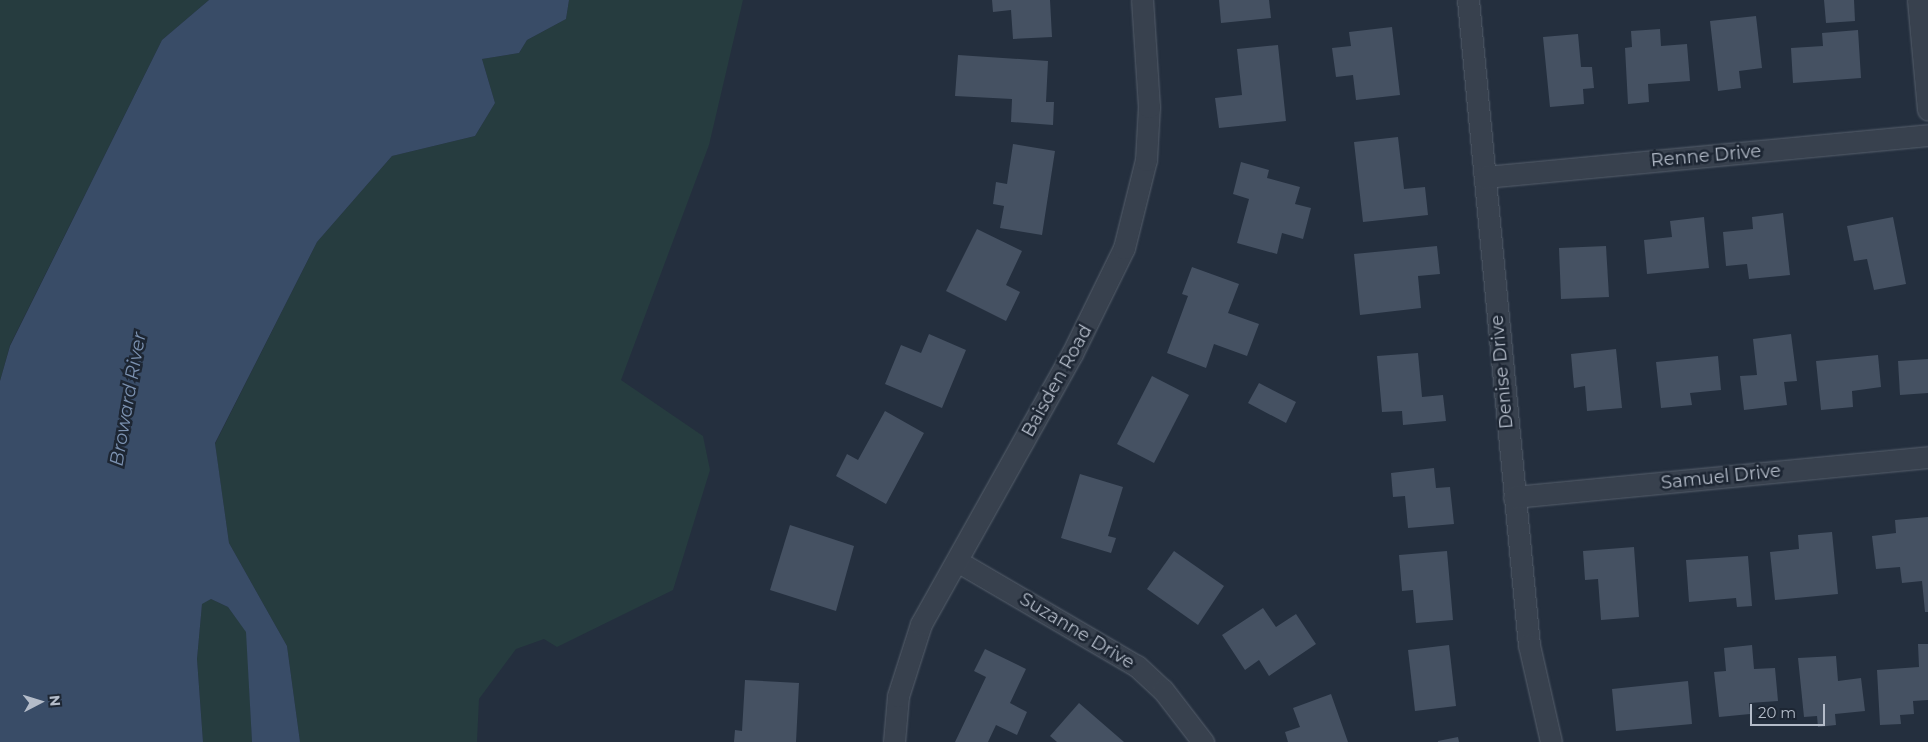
<!DOCTYPE html>
<style>
body{margin:0}
#map{position:relative;width:1928px;height:742px;overflow:hidden;background:#242f3e;font-family:Montserrat,sans-serif}
div>[style]{position:absolute}
.green>*{inset:0;background:#263c3f}
.water>*{inset:0;background:#394c67}
.building>*{inset:0;background:#455162}
.roads{filter:drop-shadow(0 0 1px #565f6c) drop-shadow(0 0 1px #565f6c)}
.minor>*{height:21px;margin:-10.5px;padding:0 10.5px;transform-origin:10.5px;border-radius:10.5px;background:#38414e}
span{translate:-50% -50%;white-space:nowrap;text-align:center;line-height:1.15;-webkit-text-stroke:5px #1d2633;paint-order:stroke}
.street-label{font-size:18px;color:#b4bcc9}
.water-label{font-size:19px;color:#7c92b1;font-style:italic}
.north{position:absolute;left:15px;top:677px;width:50px;height:50px;-webkit-text-stroke:4px #1d2633;paint-order:stroke;rotate:85deg;font-size:14px;font-weight:700;line-height:20px;text-align:center;color:#b4bcc9}
.north::after{content:'';display:block;margin:auto;width:18px;height:22px;background:#b4bcc9;clip-path:polygon(50% 0,100% 100%,50% 72%,0 100%)}
.scale{position:absolute;left:1750px;top:704px;width:75px;height:22px;box-sizing:border-box;border:2px solid #b4bcc9;border-top:0;padding-left:6px;font-size:15px;line-height:18px;white-space:nowrap;color:#b4bcc9;-webkit-text-stroke:4px #1d2633;paint-order:stroke}
</style>
<div id="map">
<div class="green">
<i style="clip-path:polygon(0 0,209px 0,162px 40px,10px 345px,0 381px)"></i>
<i style="clip-path:polygon(569px 0,743px 0,709px 145px,621px 380px,703px 436px,710px 470px,673px 590px,557px 647px,544px 639px,516px 649px,479px 699px,477px 742px,300px 742px,287px 646px,229px 543px,215px 444px,317px 242px,392px 156px,475px 136px,495px 103px,482px 59px,519px 53px,527px 40px,566px 19px)"></i>
<i style="clip-path:polygon(211px 599px,228px 607px,247px 632px,252px 742px,203px 742px,197px 659px,202px 603px)"></i>
</div>
<div class="water">
<i style="clip-path:polygon(209px 0,569px 0,566px 19px,527px 40px,519px 53px,482px 59px,495px 103px,475px 136px,392px 156px,317px 242px,215px 443px,229px 543px,287px 646px,300px 742px,252px 742px,246px 632px,228px 607px,211px 599px,202px 604px,197px 659px,203px 742px,0 742px,0 381px,10px 346px,162px 40px)"></i>
</div>
<div class="building">
<i style="clip-path:polygon(992px 0,1050px 0,1052px 37px,1013px 39px,1011px 10px,993px 12px)"></i>
<i style="clip-path:polygon(1219px 0,1269px 0,1271px 18px,1221px 23px)"></i>
<i style="clip-path:polygon(1824px 0,1854px 0,1855px 21px,1826px 23px)"></i>
<i style="clip-path:polygon(1756px 16px,1762px 68px,1739px 71px,1741px 88px,1718px 91px,1710px 21px)"></i>
<i style="clip-path:polygon(1392px 27px,1400px 95px,1356px 100px,1353px 75px,1336px 77px,1332px 48px,1351px 46px,1349px 32px)"></i>
<i style="clip-path:polygon(1660px 29px,1661px 46px,1687px 44px,1690px 81px,1648px 84px,1649px 102px,1628px 104px,1625px 48px,1632px 47px,1631px 31px)"></i>
<i style="clip-path:polygon(1858px 30px,1861px 78px,1793px 83px,1791px 48px,1823px 46px,1822px 33px)"></i>
<i style="clip-path:polygon(1578px 34px,1581px 67px,1592px 67px,1594px 88px,1583px 89px,1584px 104px,1550px 107px,1543px 37px)"></i>
<i style="clip-path:polygon(1278px 45px,1286px 121px,1219px 128px,1215px 98px,1242px 95px,1237px 49px)"></i>
<i style="clip-path:polygon(958px 55px,1048px 61px,1046px 102px,1054px 102px,1053px 125px,1011px 122px,1012px 99px,955px 96px)"></i>
<i style="clip-path:polygon(1398px 137px,1404px 189px,1425px 187px,1428px 215px,1363px 222px,1354px 142px)"></i>
<i style="clip-path:polygon(1013px 144px,1055px 151px,1042px 235px,1000px 228px,1004px 206px,993px 204px,996px 182px,1007px 184px)"></i>
<i style="clip-path:polygon(1241px 162px,1269px 170px,1267px 178px,1300px 187px,1295px 204px,1311px 208px,1303px 239px,1282px 233px,1277px 254px,1237px 243px,1249px 199px,1233px 194px)"></i>
<i style="clip-path:polygon(1783px 213px,1790px 275px,1749px 279px,1747px 264px,1726px 266px,1723px 232px,1753px 229px,1752px 217px)"></i>
<i style="clip-path:polygon(1704px 217px,1709px 268px,1647px 274px,1644px 240px,1672px 237px,1670px 221px)"></i>
<i style="clip-path:polygon(1893px 217px,1906px 284px,1874px 290px,1867px 259px,1854px 261px,1847px 226px)"></i>
<i style="clip-path:polygon(977px 229px,1022px 251px,1006px 285px,1020px 292px,1006px 321px,946px 291px)"></i>
<i style="clip-path:polygon(1437px 246px,1440px 274px,1418px 276px,1421px 308px,1360px 315px,1354px 254px)"></i>
<i style="clip-path:polygon(1606px 246px,1609px 297px,1561px 299px,1559px 248px)"></i>
<i style="clip-path:polygon(1192px 267px,1239px 284px,1228px 313px,1259px 324px,1247px 356px,1214px 344px,1206px 368px,1167px 353px,1188px 296px,1182px 294px)"></i>
<i style="clip-path:polygon(929px 334px,966px 350px,942px 408px,885px 384px,901px 345px,921px 353px)"></i>
<i style="clip-path:polygon(1791px 334px,1797px 381px,1784px 382px,1787px 405px,1744px 410px,1740px 376px,1757px 375px,1753px 339px)"></i>
<i style="clip-path:polygon(1616px 349px,1622px 408px,1587px 411px,1585px 386px,1574px 388px,1571px 354px)"></i>
<i style="clip-path:polygon(1418px 353px,1422px 397px,1443px 395px,1446px 421px,1403px 425px,1402px 411px,1382px 412px,1377px 356px)"></i>
<i style="clip-path:polygon(1878px 355px,1881px 387px,1852px 391px,1853px 407px,1821px 410px,1816px 361px)"></i>
<i style="clip-path:polygon(1718px 356px,1721px 390px,1690px 393px,1692px 405px,1661px 408px,1656px 362px)"></i>
<i style="clip-path:polygon(1928px 359px,1928px 393px,1900px 395px,1898px 361px)"></i>
<i style="clip-path:polygon(1152px 376px,1189px 395px,1154px 463px,1117px 444px)"></i>
<i style="clip-path:polygon(1259px 383px,1296px 402px,1286px 423px,1248px 403px)"></i>
<i style="clip-path:polygon(885px 411px,924px 433px,886px 504px,836px 476px,847px 454px,858px 460px)"></i>
<i style="clip-path:polygon(1434px 468px,1436px 488px,1450px 487px,1454px 524px,1408px 528px,1405px 496px,1393px 497px,1391px 473px)"></i>
<i style="clip-path:polygon(1080px 474px,1123px 487px,1108px 536px,1116px 538px,1111px 553px,1061px 538px)"></i>
<i style="clip-path:polygon(1928px 517px,1928px 612px,1925px 612px,1922px 581px,1902px 583px,1900px 567px,1876px 569px,1872px 536px,1896px 533px,1895px 520px)"></i>
<i style="clip-path:polygon(790px 525px,854px 546px,836px 611px,770px 590px)"></i>
<i style="clip-path:polygon(1832px 532px,1838px 594px,1775px 600px,1770px 552px,1799px 549px,1798px 535px)"></i>
<i style="clip-path:polygon(1634px 547px,1639px 617px,1601px 620px,1598px 579px,1585px 580px,1583px 551px)"></i>
<i style="clip-path:polygon(1174px 551px,1224px 586px,1198px 625px,1147px 589px)"></i>
<i style="clip-path:polygon(1447px 551px,1453px 620px,1416px 623px,1413px 590px,1402px 591px,1399px 555px)"></i>
<i style="clip-path:polygon(1748px 556px,1752px 606px,1737px 607px,1736px 598px,1689px 602px,1686px 560px)"></i>
<i style="clip-path:polygon(1263px 608px,1276px 627px,1296px 614px,1316px 644px,1269px 676px,1259px 660px,1245px 670px,1222px 635px)"></i>
<i style="clip-path:polygon(1918px 644px,1928px 644px,1928px 700px,1913px 701px,1914px 714px,1900px 715px,1901px 724px,1880px 725px,1877px 670px,1919px 667px)"></i>
<i style="clip-path:polygon(1449px 645px,1456px 706px,1415px 711px,1408px 650px)"></i>
<i style="clip-path:polygon(1752px 645px,1754px 669px,1775px 668px,1778px 701px,1749px 703px,1750px 714px,1719px 717px,1714px 672px,1726px 671px,1724px 648px)"></i>
<i style="clip-path:polygon(985px 649px,1026px 669px,1010px 703px,1027px 712px,1017px 735px,996px 725px,988px 742px,955px 742px,986px 677px,974px 671px)"></i>
<i style="clip-path:polygon(1836px 656px,1838px 681px,1861px 678px,1865px 711px,1835px 714px,1836px 725px,1818px 727px,1817px 716px,1804px 717px,1798px 658px)"></i>
<i style="clip-path:polygon(745px 680px,799px 683px,796px 742px,734px 742px,735px 730px,742px 731px)"></i>
<i style="clip-path:polygon(1688px 681px,1692px 724px,1616px 731px,1612px 689px)"></i>
<i style="clip-path:polygon(1331px 694px,1348px 742px,1288px 742px,1285px 732px,1300px 727px,1293px 708px)"></i>
<i style="clip-path:polygon(1079px 703px,1124px 742px,1057px 742px,1050px 736px)"></i>
<i style="clip-path:polygon(1458px 737px,1459px 742px,1438px 742px,1438px 741px)"></i>
</div>
<div class="roads">
<div class="minor">
<i style="left:1468px;top:0;width:648px;rotate:84.6deg"></i>
<i style="left:1529px;top:645px;width:99px;rotate:77.2deg"></i>
<i style="left:1918px;top:0;width:110px;rotate:84.8deg"></i>
<i style="left:1485px;top:177px;width:445px;rotate:-5.4deg"></i>
<i style="left:1514px;top:497px;width:416px;rotate:-5.5deg"></i>
<i style="left:957px;top:561px;width:208px;rotate:30.3deg"></i>
<i style="left:1137px;top:666px;width:35px;rotate:43deg"></i>
<i style="left:1163px;top:690px;width:66px;rotate:52.4deg"></i>
<i style="left:894px;top:742px;width:46px;rotate:-85deg"></i>
<i style="left:898px;top:696px;width:76px;rotate:-72.3deg"></i>
<i style="left:921px;top:624px;width:309px;rotate:-60.8deg"></i>
<i style="left:1072px;top:354px;width:118px;rotate:-63.9deg"></i>
<i style="left:1124px;top:248px;width:91px;rotate:-76deg"></i>
<i style="left:1146px;top:160px;width:53px;rotate:-86.8deg"></i>
<i style="left:1149px;top:107px;width:107px;rotate:-93.7deg"></i>
</div>
</div>
<div class="street-label">
<span style="left:1706px;top:156px;rotate:-5deg">Renne Drive</span>
<span style="left:1502px;top:372px;rotate:-95deg">Denise Drive</span>
<span style="left:1057px;top:381px;rotate:-61deg">Baisden Road</span>
<span style="left:1721px;top:477px;rotate:-6deg">Samuel Drive</span>
<span style="left:1077px;top:631px;rotate:31deg">Suzanne Drive</span>
</div>
<div class="water-label">
<span style="left:128px;top:399px;rotate:-80deg">Broward River</span>
</div>
<div class="north">N</div>
<div class="scale">20 m</div>
</div>
